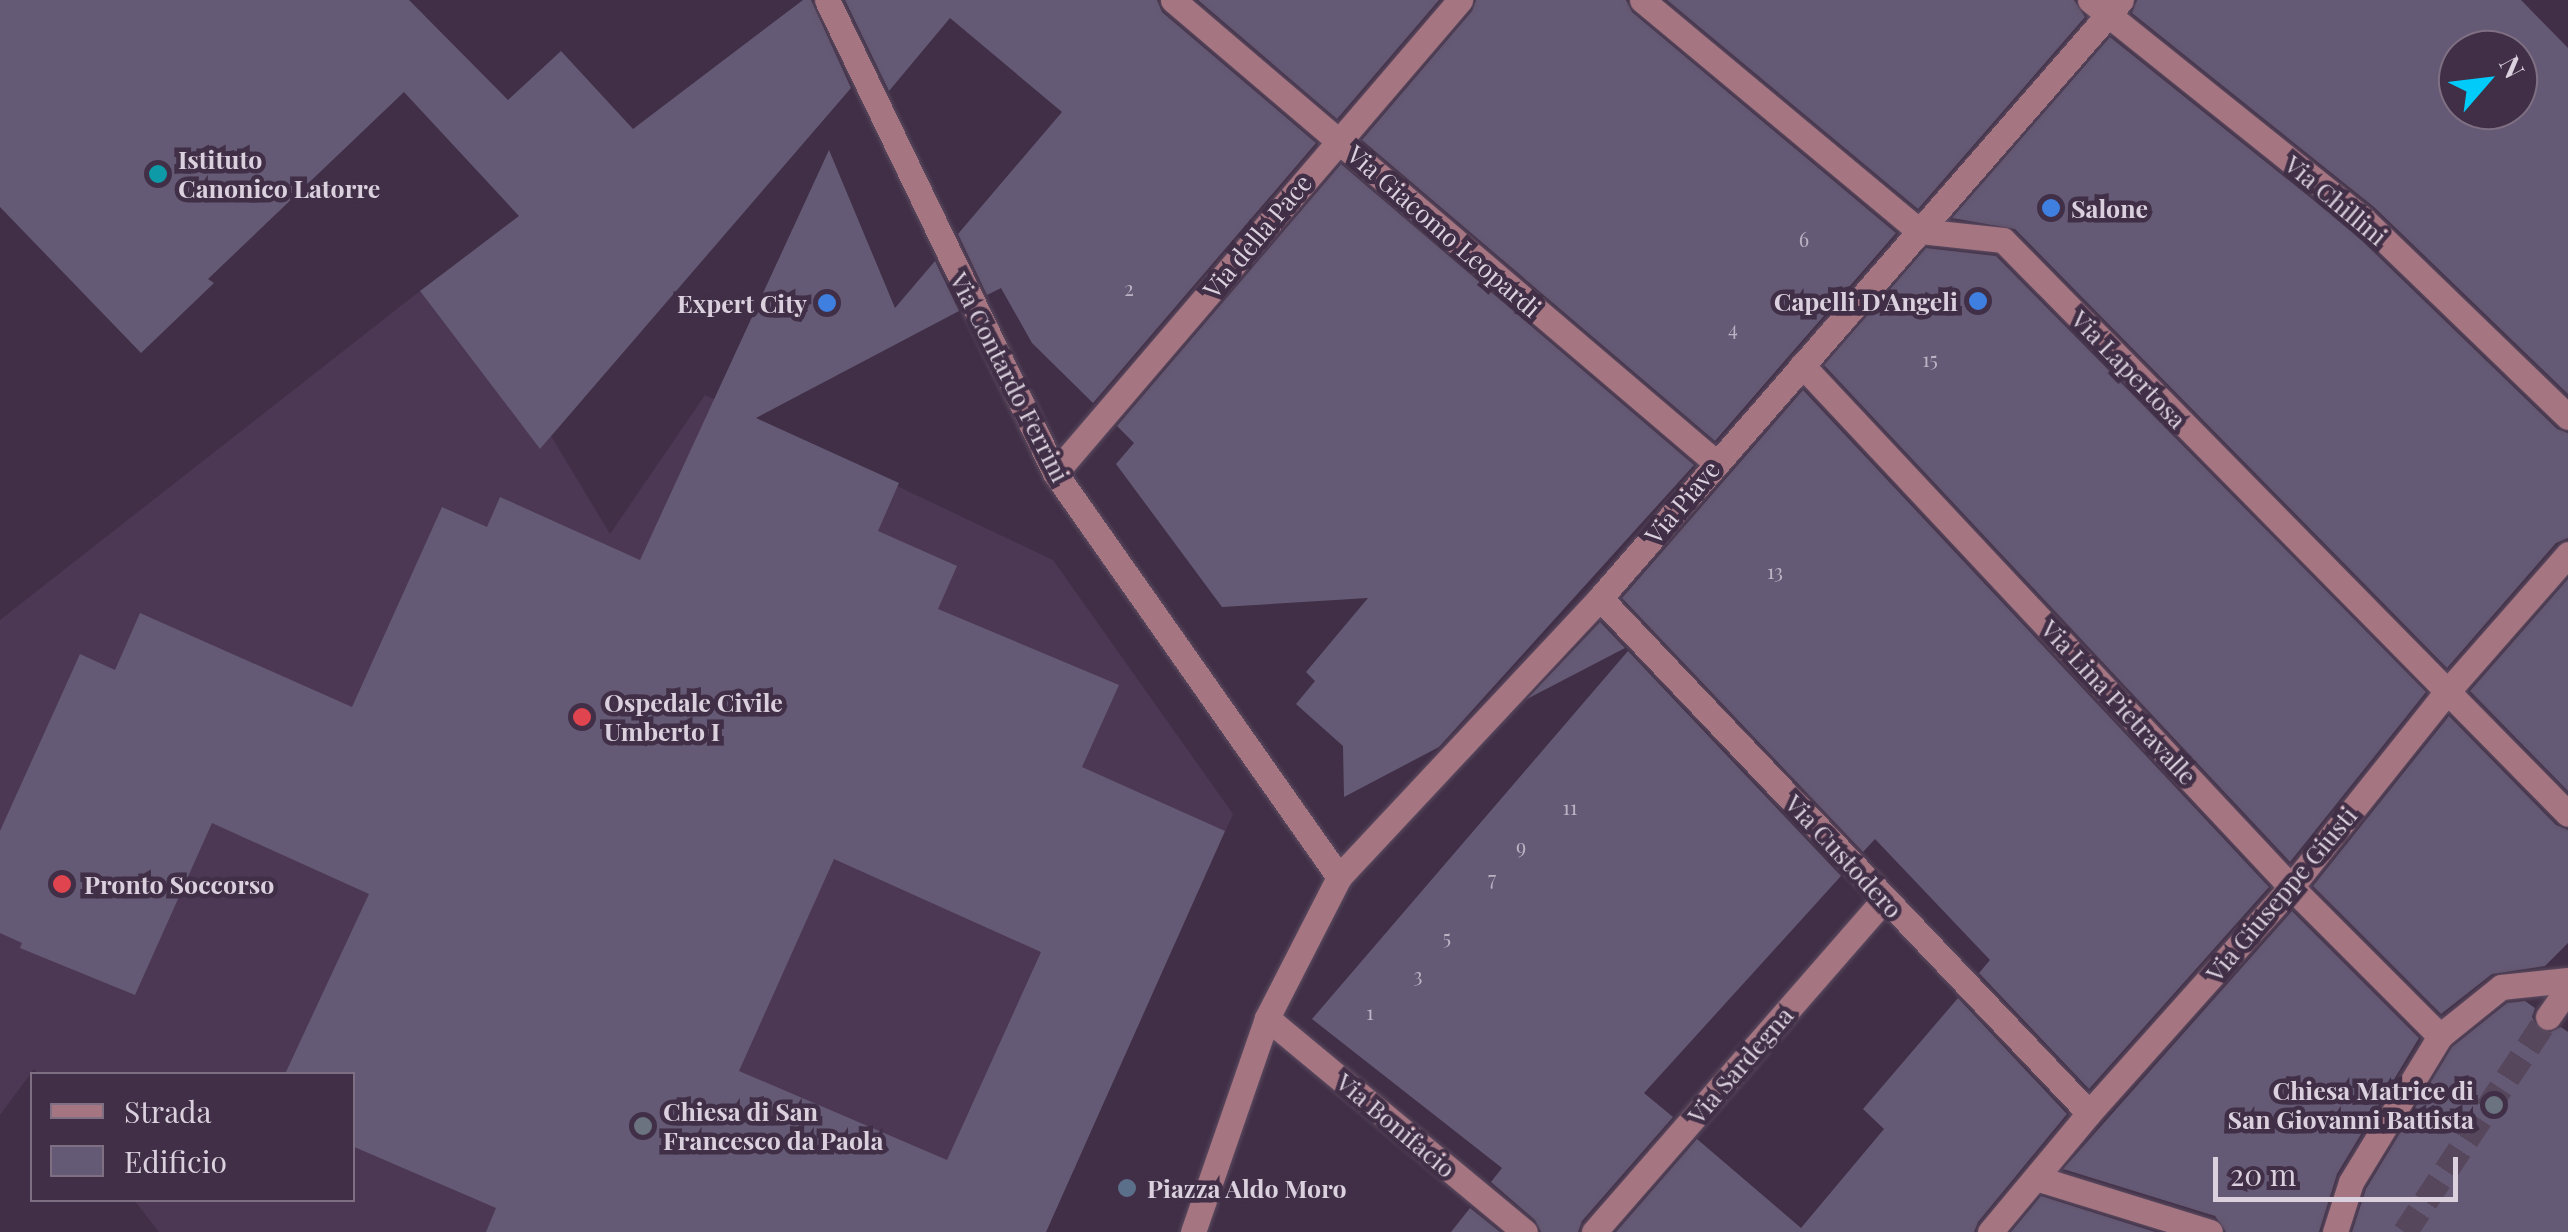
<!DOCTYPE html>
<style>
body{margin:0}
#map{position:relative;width:2568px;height:1232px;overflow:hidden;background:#402f46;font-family:"Playfair Display",serif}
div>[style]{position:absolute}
.built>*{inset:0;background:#4c3854}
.building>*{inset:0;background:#655a75}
.minor-tunnel>*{height:25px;margin-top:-12.5px;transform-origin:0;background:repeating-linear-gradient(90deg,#57475d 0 25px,transparent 0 37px)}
.roads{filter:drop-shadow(0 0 2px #5c4c61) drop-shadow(0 0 2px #5c4c61)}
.minor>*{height:25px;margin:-12.5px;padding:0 12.5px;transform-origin:12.5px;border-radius:12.5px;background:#a57582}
.dots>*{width:28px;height:28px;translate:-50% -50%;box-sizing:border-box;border:5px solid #402f46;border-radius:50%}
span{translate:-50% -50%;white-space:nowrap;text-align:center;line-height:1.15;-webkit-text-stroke:9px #402f46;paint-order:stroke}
.number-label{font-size:20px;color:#bdb2c4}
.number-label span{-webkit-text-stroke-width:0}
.poi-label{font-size:25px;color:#dad0de;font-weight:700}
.left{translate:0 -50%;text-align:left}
.right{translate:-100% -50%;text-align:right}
.street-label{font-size:25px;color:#dad0de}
.legend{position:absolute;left:30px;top:1072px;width:325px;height:130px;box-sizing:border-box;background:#402f46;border:2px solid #7e6f83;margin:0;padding:12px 18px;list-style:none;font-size:30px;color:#dad0de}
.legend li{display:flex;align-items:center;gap:20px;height:50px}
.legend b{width:50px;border:2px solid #7e6f83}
.north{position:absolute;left:2438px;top:30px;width:100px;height:100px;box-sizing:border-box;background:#402f46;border:2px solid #7e6f83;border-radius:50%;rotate:62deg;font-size:28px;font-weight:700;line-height:40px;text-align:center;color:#dad0de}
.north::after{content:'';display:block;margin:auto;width:35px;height:45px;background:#00cbf9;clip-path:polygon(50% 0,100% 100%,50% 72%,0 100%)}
.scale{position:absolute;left:2213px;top:1157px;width:245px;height:45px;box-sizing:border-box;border:5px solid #dad0de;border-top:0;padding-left:12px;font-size:30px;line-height:35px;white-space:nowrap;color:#dad0de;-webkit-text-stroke:8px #402f46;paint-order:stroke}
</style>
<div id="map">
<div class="built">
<i style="clip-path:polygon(420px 291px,540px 449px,551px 436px,610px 534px,705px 395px,1053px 560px,1233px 814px,1046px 1232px,159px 1232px,134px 1200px,352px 1200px,352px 1074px,39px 1074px,34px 1069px,0 1115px,0 620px)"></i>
</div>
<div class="building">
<i style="clip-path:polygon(0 0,409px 0,508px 100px,561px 51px,633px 129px,803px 0,811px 0,851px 88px,540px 449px,420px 291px,519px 216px,404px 92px,208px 279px,214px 283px,141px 353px,0 207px)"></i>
<i style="clip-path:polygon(845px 0,1157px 0,1162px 12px,1316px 143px,1093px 403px,1032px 343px,1001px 288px,987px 295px,958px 234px,1062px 112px,950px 18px,889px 91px)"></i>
<i style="clip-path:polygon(1198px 0,1439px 0,1337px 119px)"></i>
<i style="clip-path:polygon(1476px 0,1626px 0,1632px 12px,1896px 233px,1715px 441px,1362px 140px,1472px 11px)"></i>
<i style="clip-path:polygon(1667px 0,2074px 0,2085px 17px,1918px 209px)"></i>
<i style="clip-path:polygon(evenodd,2137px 0,2521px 0,2568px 48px,2568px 394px,2374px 207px,2132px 13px,2137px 0,2458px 50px,2518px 50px,2518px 110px,2458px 110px,2458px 50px)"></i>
<i style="clip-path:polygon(2110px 37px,2352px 231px,2557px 429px,2568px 433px,2568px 538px,2556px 543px,2447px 668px,2015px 229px,1952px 218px)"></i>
<i style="clip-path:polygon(evenodd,829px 150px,895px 308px,935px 261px,959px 311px,756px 418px,899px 483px,878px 531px,957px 566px,938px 609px,1119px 685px,1082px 767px,1225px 831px,1046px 1232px,486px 1232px,496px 1208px,352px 1146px,352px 1074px,285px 1074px,369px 894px,212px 823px,135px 995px,20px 948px,22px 943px,0 933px,0 831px,80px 654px,115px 670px,140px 613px,352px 707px,442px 507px,487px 527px,500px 497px,640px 560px,829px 150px,834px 859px,1041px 952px,947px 1160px,739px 1071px,834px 859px)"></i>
<i style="clip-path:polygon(1341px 164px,1694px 465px,1439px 747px,1344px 797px,1343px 746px,1296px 704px,1315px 681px,1306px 672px,1368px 598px,1222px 607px,1116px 464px,1134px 443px,1117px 426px)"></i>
<i style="clip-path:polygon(1926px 248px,1996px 256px,2426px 692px,2290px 862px,1824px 365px)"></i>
<i style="clip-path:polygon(1803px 390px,2269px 887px,2089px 1089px,1979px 973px,1990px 960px,1875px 839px,1863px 852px,1622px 598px)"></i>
<i style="clip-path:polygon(2568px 579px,2568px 791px,2470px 691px)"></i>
<i style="clip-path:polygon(1600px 622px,1625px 648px,1527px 699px)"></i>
<i style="clip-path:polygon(1628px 651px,1841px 876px,1644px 1093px,1673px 1117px,1582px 1221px,1578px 1232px,1541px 1232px,1535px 1220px,1491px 1182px,1502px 1168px,1312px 1019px)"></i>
<i style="clip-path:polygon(2449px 716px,2556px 825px,2568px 830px,2568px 943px,2545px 966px,2492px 974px,2441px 1014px,2313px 886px)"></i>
<i style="clip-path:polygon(2292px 911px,2419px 1038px,2337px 1174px,2319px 1232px,2226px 1232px,2215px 1216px,2063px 1169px)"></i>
<i style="clip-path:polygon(1958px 998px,2067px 1114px,1978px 1222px,1974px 1232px,1616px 1232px,1697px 1139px,1801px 1228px,1884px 1129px,1863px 1109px)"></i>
<i style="clip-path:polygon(2525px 1001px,2535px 1008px,2532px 1017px,2538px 1030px,2548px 1033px,2561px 1027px,2568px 1032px,2568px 1232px,2352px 1232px,2366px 1189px,2452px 1047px,2507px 1003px)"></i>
<i style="clip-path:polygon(2041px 1196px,2155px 1232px,2011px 1232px)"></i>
<i style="clip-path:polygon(1470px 1208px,1500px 1232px,1451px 1232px)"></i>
</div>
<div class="minor-tunnel">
<i style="left:2405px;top:1232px;width:258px;rotate:-56.4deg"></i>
</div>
<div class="roads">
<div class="minor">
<i style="left:827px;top:0;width:525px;rotate:64.26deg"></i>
<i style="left:1055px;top:473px;width:494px;rotate:54.9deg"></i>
<i style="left:1173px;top:0;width:712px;rotate:40.44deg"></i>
<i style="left:1642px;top:0;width:361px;rotate:39.8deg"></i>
<i style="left:1919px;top:231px;width:84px;rotate:6.1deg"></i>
<i style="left:2003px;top:240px;width:805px;rotate:45.45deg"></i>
<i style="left:2090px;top:0;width:350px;rotate:38.7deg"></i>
<i style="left:2363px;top:219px;width:285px;rotate:44deg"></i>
<i style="left:1802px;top:365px;width:715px;rotate:46.87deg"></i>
<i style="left:2291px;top:887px;width:211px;rotate:45deg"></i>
<i style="left:1055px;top:473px;width:623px;rotate:-49.43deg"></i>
<i style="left:1600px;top:598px;width:710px;rotate:46.48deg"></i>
<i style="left:2548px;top:1017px;width:35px;rotate:-55deg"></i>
<i style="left:1267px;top:1018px;width:335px;rotate:39.7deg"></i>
<i style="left:2036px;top:1178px;width:182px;rotate:17.2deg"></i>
<i style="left:1193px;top:1232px;width:226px;rotate:-70.9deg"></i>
<i style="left:1267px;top:1018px;width:158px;rotate:-62.9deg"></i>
<i style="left:1339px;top:877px;width:382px;rotate:-46.9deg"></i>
<i style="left:1600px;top:598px;width:793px;rotate:-48.94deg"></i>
<i style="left:1594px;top:1232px;width:442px;rotate:-48.9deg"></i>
<i style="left:1990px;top:1232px;width:155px;rotate:-50.2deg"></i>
<i style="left:2089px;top:1113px;width:303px;rotate:-48.2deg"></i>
<i style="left:2291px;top:887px;width:248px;rotate:-51.4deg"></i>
<i style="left:2446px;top:693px;width:185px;rotate:-48.7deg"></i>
<i style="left:2335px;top:1232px;width:52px;rotate:-72.3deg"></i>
<i style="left:2351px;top:1182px;width:171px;rotate:-58.6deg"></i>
<i style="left:2440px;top:1036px;width:78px;rotate:-38.8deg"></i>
<i style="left:2501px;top:987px;width:67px;rotate:-6deg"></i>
</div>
</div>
<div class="dots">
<i style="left:158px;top:174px;background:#0f9aa8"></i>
<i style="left:2051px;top:208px;background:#3f7fe0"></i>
<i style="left:1978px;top:301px;background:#3f7fe0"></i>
<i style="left:827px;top:303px;background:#3f7fe0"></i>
<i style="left:582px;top:717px;background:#e0444e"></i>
<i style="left:62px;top:884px;background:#e0444e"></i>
<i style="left:2494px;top:1105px;background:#6b7280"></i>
<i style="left:643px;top:1126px;background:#6b7280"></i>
<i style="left:1127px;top:1188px;background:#5c6f8a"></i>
</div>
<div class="number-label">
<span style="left:1804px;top:238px">6</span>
<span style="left:1129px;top:287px">2</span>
<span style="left:1733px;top:327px">4</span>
<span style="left:1930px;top:358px">15</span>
<span style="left:1775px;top:570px">13</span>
<span style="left:1570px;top:806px">11</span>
<span style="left:1521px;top:845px">9</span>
<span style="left:1492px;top:877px">7</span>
<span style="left:1447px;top:936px">5</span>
<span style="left:1418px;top:974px">3</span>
<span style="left:1370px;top:1011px">1</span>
</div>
<div class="poi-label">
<span class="left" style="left:178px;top:174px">Istituto<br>Canonico Latorre</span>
<span class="left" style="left:2071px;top:208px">Salone</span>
<span class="right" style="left:1958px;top:301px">Capelli D'Angeli</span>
<span class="right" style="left:807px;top:303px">Expert City</span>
<span class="left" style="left:604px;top:717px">Ospedale Civile<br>Umberto I</span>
<span class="left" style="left:84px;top:884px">Pronto Soccorso</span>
<span class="right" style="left:2474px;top:1105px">Chiesa Matrice di<br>San Giovanni Battista</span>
<span class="left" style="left:663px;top:1126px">Chiesa di San<br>Francesco da Paola</span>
<span class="left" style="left:1147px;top:1188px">Piazza Aldo Moro</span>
</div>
<div class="street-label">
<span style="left:2336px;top:200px;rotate:40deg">Via Chillini</span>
<span style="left:1444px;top:231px;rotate:41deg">Via Giacomo Leopardi</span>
<span style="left:1257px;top:236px;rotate:-50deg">Via della Pace</span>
<span style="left:2129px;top:369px;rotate:46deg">Via Lapertosa</span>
<span style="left:1010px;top:377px;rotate:63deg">Via Contardo Ferrini</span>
<span style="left:1682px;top:502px;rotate:-50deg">Via Piave</span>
<span style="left:2119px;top:702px;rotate:47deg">Via Lina Pietravalle</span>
<span style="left:1844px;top:856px;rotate:47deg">Via Custodero</span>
<span style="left:2281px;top:894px;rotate:-50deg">Via Giuseppe Giusti</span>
<span style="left:1740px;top:1065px;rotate:-49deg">Via Sardegna</span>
<span style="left:1396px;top:1125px;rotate:40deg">Via Bonifacio</span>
</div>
<ul class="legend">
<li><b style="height:12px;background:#a57582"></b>Strada</li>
<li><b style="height:28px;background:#655a75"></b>Edificio</li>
</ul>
<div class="north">N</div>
<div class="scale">20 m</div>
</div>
